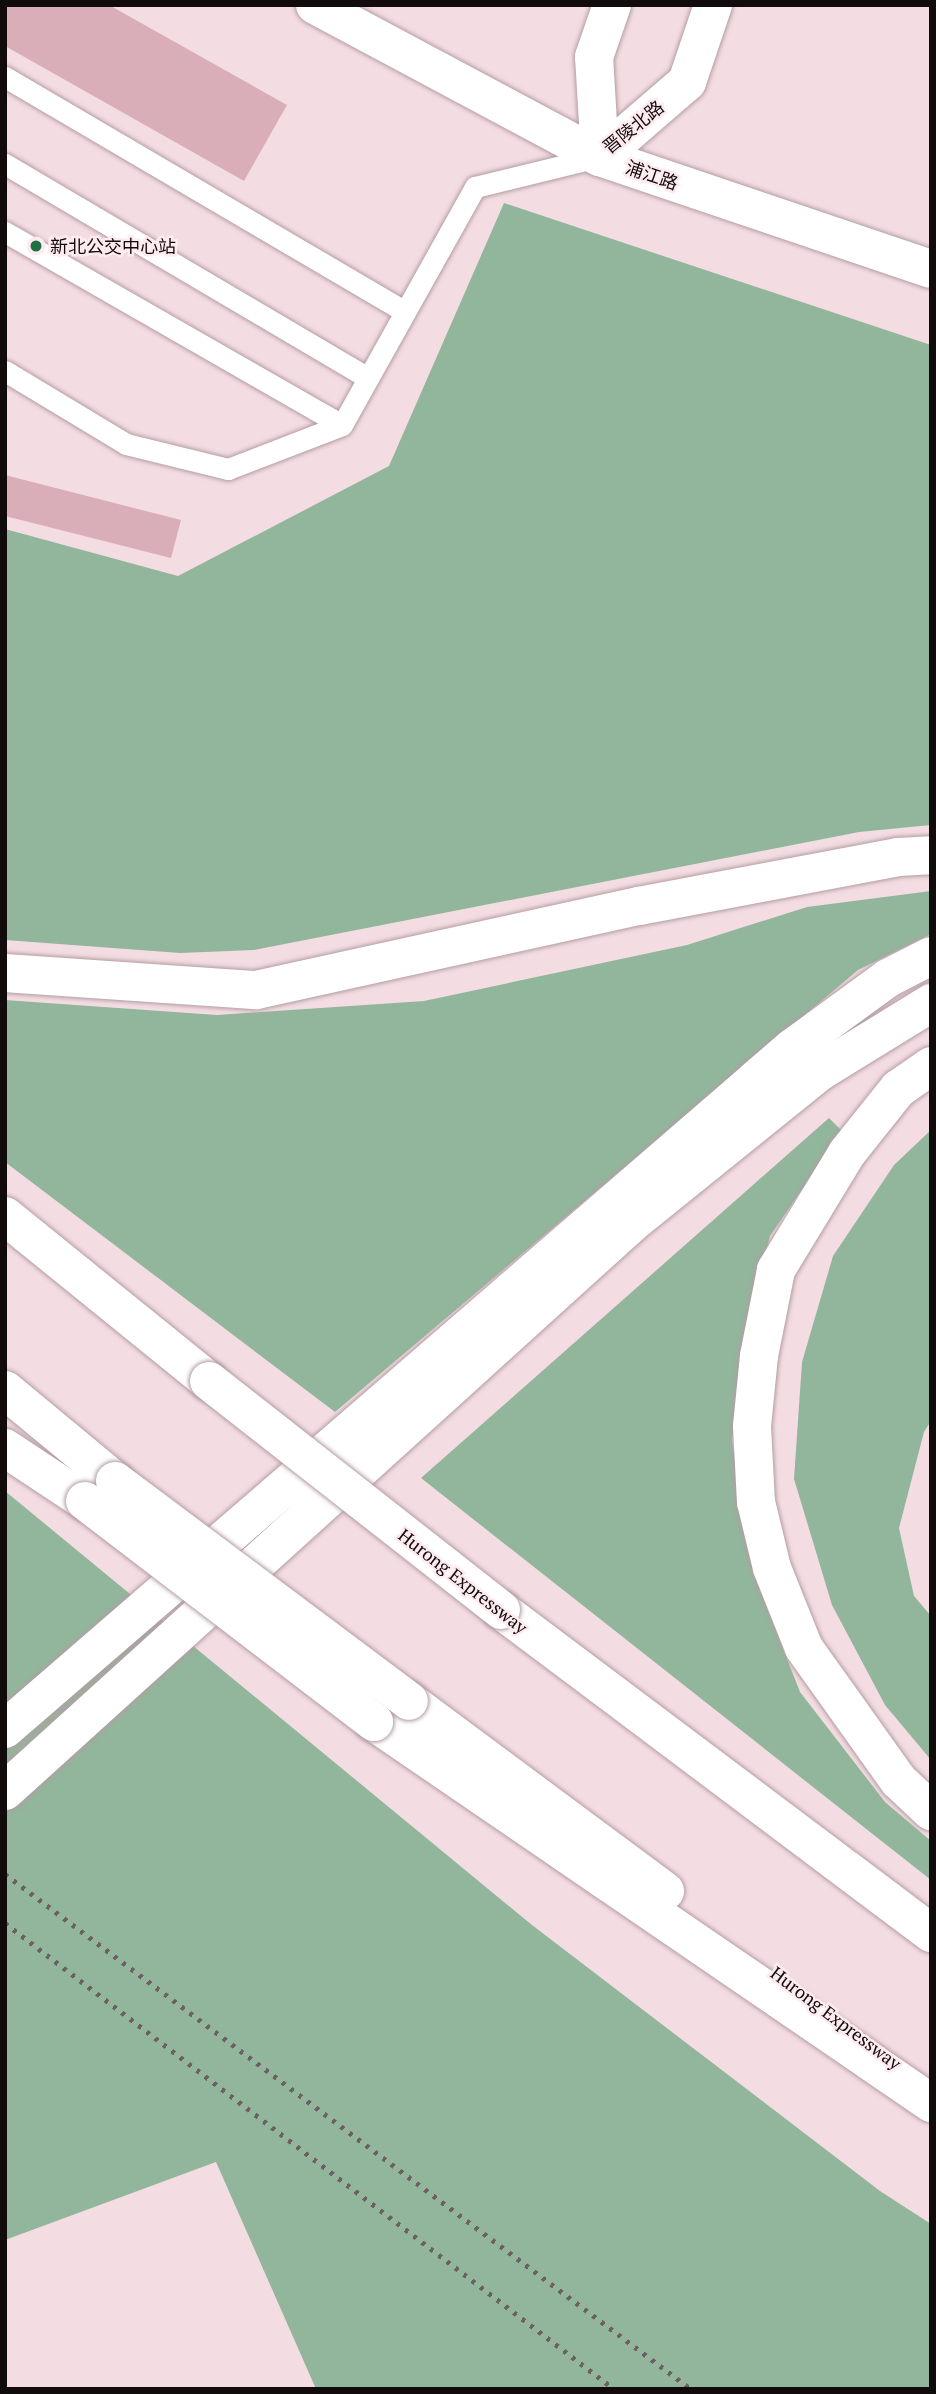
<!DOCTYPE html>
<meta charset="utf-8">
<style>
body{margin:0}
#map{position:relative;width:936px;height:2394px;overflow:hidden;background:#f4dde2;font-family:"PT Serif","Noto Sans SC",serif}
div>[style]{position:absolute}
.forest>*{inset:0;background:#92b69c}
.building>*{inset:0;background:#daaeb9}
.roads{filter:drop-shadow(0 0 2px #b39da3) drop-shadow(0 0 2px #b39da3)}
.lane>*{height:21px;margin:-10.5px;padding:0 10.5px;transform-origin:10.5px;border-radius:10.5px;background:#fff}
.secondary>*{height:38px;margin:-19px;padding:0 19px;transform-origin:19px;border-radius:19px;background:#fff}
.highway>*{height:38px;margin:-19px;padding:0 19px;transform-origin:19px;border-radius:19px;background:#fff}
.rail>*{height:5px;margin-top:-2.5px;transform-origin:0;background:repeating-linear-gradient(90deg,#6d5f62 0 3.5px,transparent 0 10.5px)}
.bridges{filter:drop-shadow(0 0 2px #b39da3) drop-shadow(0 0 2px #b39da3)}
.highway-bridge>*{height:38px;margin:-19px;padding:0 19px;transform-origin:19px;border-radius:19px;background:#fff}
.dots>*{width:19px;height:19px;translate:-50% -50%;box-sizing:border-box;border:4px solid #feebf0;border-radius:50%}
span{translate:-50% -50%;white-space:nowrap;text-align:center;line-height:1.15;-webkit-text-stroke:5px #feebf0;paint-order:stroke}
.street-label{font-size:18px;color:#120b0c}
.poi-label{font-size:18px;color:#120b0c}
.left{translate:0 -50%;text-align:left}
.frame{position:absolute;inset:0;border:7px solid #120b0c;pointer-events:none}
</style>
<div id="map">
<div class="forest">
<i style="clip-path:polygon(504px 203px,931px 345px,931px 825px,859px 832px,254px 950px,180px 953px,5px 940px,5px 529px,178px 576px,389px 466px)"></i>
<i style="clip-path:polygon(931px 891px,931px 934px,858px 970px,335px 1412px,5px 1162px,5px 1000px,217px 1015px,424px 1001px,687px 945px,807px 907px)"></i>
<i style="clip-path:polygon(829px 1118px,842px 1131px,770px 1236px,744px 1340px,732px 1441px,753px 1572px,800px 1692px,885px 1802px,931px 1841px,931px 1880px,421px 1478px)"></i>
<i style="clip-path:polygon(931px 1130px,931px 1421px,924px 1432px,899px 1528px,914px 1596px,931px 1616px,931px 1760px,885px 1705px,832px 1605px,794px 1479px,802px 1362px,833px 1256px,894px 1165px)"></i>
<i style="clip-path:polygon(5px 1491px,532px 1925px,880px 2191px,931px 2224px,931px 2389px,316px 2389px,216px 2162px,5px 2240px)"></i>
</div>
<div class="building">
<i style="clip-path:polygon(5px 5px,109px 5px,287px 105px,244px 181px,5px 46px)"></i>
<i style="clip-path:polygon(5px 475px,181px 520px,171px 558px,5px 516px)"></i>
</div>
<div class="roads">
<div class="lane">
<i style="left:5px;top:77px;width:464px;rotate:30.4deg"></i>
<i style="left:5px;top:164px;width:421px;rotate:30.5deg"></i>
<i style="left:5px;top:232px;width:388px;rotate:29.8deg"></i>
<i style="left:5px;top:371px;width:141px;rotate:31.1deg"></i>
<i style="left:126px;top:444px;width:105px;rotate:13.8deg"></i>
<i style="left:228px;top:469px;width:122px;rotate:-21.1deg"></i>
<i style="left:342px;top:425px;width:273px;rotate:-60.8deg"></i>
<i style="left:475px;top:187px;width:127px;rotate:-13.7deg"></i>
</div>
<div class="secondary">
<i style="left:315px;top:5px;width:323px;rotate:28.1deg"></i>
<i style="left:600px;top:157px;width:349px;rotate:18.7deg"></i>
<i style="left:600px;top:157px;width:115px;rotate:-40.8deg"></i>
<i style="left:687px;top:82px;width:81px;rotate:-71.3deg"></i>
<i style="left:600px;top:157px;width:100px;rotate:-93.4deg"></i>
<i style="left:594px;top:57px;width:55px;rotate:-70.9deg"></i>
</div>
<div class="highway">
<i style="left:5px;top:973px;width:252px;rotate:3.9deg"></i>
<i style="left:256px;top:990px;width:392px;rotate:-12.4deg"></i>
<i style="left:639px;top:906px;width:264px;rotate:-10.7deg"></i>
<i style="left:898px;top:857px;width:33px;rotate:-3deg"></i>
<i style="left:931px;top:1066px;width:40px;rotate:145.1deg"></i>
<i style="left:898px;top:1089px;width:82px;rotate:128.6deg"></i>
<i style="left:847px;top:1153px;width:137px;rotate:121.3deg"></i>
<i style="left:776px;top:1270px;width:88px;rotate:101.2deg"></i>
<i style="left:759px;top:1356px;width:70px;rotate:95.7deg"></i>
<i style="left:752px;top:1426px;width:76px;rotate:87deg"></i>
<i style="left:756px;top:1502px;width:68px;rotate:76.4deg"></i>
<i style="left:772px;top:1568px;width:86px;rotate:68.2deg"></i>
<i style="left:804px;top:1648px;width:163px;rotate:54.5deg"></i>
<i style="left:899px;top:1781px;width:44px;rotate:43.2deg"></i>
<i style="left:5px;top:1216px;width:262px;rotate:39deg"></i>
<i style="left:5px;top:1390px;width:143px;rotate:39.6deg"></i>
<i style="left:5px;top:1448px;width:96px;rotate:33.5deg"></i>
<i style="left:501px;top:1610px;width:538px;rotate:36.91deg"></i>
<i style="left:409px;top:1701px;width:319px;rotate:36.6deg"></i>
<i style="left:374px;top:1722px;width:675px;rotate:34.37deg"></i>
<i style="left:5px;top:1729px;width:1041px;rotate:-40.87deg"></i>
<i style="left:792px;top:1048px;width:119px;rotate:-36.1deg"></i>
<i style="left:888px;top:978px;width:48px;rotate:-27.1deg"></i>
<i style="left:5px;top:1791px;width:846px;rotate:-42.17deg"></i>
<i style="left:632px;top:1223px;width:240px;rotate:-38.9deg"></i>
<i style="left:819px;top:1072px;width:132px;rotate:-31.6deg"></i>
</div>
</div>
<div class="rail">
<i style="left:5px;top:1874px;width:858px;rotate:36.9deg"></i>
<i style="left:5px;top:1923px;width:767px;rotate:37.42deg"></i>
</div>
<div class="bridges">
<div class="highway-bridge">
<i style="left:209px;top:1381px;width:371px;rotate:38.1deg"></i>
<i style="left:115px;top:1481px;width:367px;rotate:36.8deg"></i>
<i style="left:85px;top:1501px;width:364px;rotate:37.4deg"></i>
</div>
</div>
<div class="dots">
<i style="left:36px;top:246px;background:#207141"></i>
</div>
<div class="street-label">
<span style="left:633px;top:127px;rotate:-39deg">晋陵北路</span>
<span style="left:652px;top:175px;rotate:19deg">浦江路</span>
<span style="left:463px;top:1581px;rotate:38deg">Hurong Expressway</span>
<span style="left:836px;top:2018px;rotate:37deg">Hurong Expressway</span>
</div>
<div class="poi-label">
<span class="left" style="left:50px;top:246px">新北公交中心站</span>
</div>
<div class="frame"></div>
</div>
